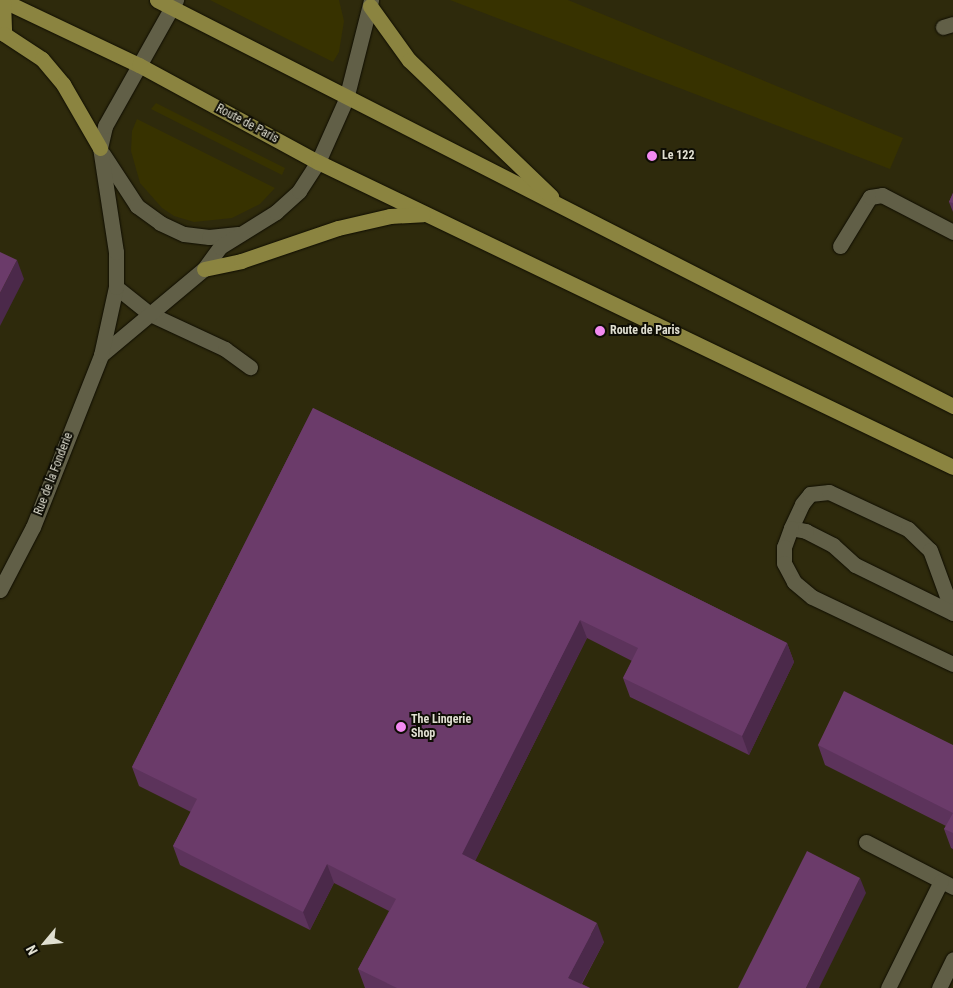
<!DOCTYPE html>
<style>
body{margin:0}
#map{position:relative;width:953px;height:988px;overflow:hidden;background:#26240d;font-family:"Roboto Condensed",sans-serif}
div>[style]{position:absolute}
.built>*{inset:0;background:#2e2a0c}
.green>*{inset:0;background:#373200}
.roads{filter:drop-shadow(0 0 1px #0f0d00) drop-shadow(0 0 1px #0f0d00)}
.lane>*{height:15px;margin:-7.5px;padding:0 7.5px;transform-origin:7.5px;border-radius:7.5px;background:#615f47}
.secondary>*{height:15px;margin:-7.5px;padding:0 7.5px;transform-origin:7.5px;border-radius:7.5px;background:#615f47}
.primary>*{height:15px;margin:-7.5px;padding:0 7.5px;transform-origin:7.5px;border-radius:7.5px;background:#8b8440}
.wall>*{inset:0;background:#5c335b}
.shaded-wall>*{inset:0;background:#4b294a}
.building>*{inset:0;background:#6b3b6a}
.dots>*{width:14px;height:14px;translate:-50% -50%;box-sizing:border-box;border:2px solid #0e0d04;border-radius:50%}
span{translate:-50% -50%;white-space:nowrap;text-align:center;line-height:1.15;-webkit-text-stroke:4px #0e0d04;paint-order:stroke}
.street-label{font-size:12px;color:#e0dfd1}
.poi-label{font-size:12px;color:#e0dfd1;font-weight:700}
.left{translate:0 -50%;text-align:left}
.north{position:absolute;left:20px;top:918px;width:50px;height:50px;-webkit-text-stroke:4px #0e0d04;paint-order:stroke;rotate:242deg;font-size:14px;font-weight:700;line-height:20px;text-align:center;color:#e0dfd1}
.north::after{content:'';display:block;margin:auto;width:18px;height:22px;background:#e0dfd1;clip-path:polygon(50% 0,100% 100%,50% 72%,0 100%)}
</style>
<div id="map">
<div class="built">
<i style="clip-path:polygon(0 0,953px 0,953px 988px,0 988px)"></i>
</div>
<div class="green">
<i style="clip-path:polygon(210px 0,339px 0,344px 21px,339px 52px,333px 62px)"></i>
<i style="clip-path:polygon(450px 0,568px 0,903px 138px,890px 169px)"></i>
<i style="clip-path:polygon(156px 103px,285px 168px,282px 175px,151px 109px)"></i>
<i style="clip-path:polygon(137px 119px,275px 188px,260px 204px,232px 218px,194px 222px,174px 216px,162px 208px,140px 183px,131px 151px,132px 131px)"></i>
</div>
<div class="roads">
<div class="lane">
<i style="left:943px;top:27px;width:10px;rotate:-17deg"></i>
<i style="left:840px;top:246px;width:57px;rotate:-58.5deg"></i>
<i style="left:870px;top:197px;width:12px;rotate:-9deg"></i>
<i style="left:882px;top:195px;width:80px;rotate:27.5deg"></i>
<i style="left:116px;top:287px;width:43px;rotate:38.5deg"></i>
<i style="left:150px;top:314px;width:83px;rotate:25deg"></i>
<i style="left:225px;top:349px;width:31px;rotate:36deg"></i>
<i style="left:791px;top:528px;width:26px;rotate:-65deg"></i>
<i style="left:802px;top:504px;width:13px;rotate:-51deg"></i>
<i style="left:810px;top:494px;width:19px;rotate:-6deg"></i>
<i style="left:829px;top:492px;width:87px;rotate:25.1deg"></i>
<i style="left:908px;top:529px;width:30px;rotate:44deg"></i>
<i style="left:930px;top:550px;width:67px;rotate:69.9deg"></i>
<i style="left:953px;top:613px;width:109px;rotate:-153.9deg"></i>
<i style="left:855px;top:565px;width:30px;rotate:-138deg"></i>
<i style="left:833px;top:545px;width:30px;rotate:-153deg"></i>
<i style="left:806px;top:531px;width:15px;rotate:-169deg"></i>
<i style="left:791px;top:528px;width:20px;rotate:110deg"></i>
<i style="left:784px;top:547px;width:16px;rotate:90deg"></i>
<i style="left:784px;top:563px;width:21px;rotate:62deg"></i>
<i style="left:794px;top:582px;width:23px;rotate:40deg"></i>
<i style="left:812px;top:597px;width:156px;rotate:25.4deg"></i>
<i style="left:866px;top:842px;width:98px;rotate:27.3deg"></i>
<i style="left:888px;top:988px;width:119px;rotate:-63.6deg"></i>
<i style="left:939px;top:988px;width:32px;rotate:-64deg"></i>
</div>
<div class="secondary">
<i style="left:103px;top:154px;width:62px;rotate:56.8deg"></i>
<i style="left:137px;top:206px;width:29px;rotate:36deg"></i>
<i style="left:160px;top:223px;width:26px;rotate:25deg"></i>
<i style="left:184px;top:234px;width:25px;rotate:7deg"></i>
<i style="left:209px;top:237px;width:29px;rotate:-6deg"></i>
<i style="left:101px;top:355px;width:134px;rotate:-39.9deg"></i>
<i style="left:204px;top:269px;width:27px;rotate:-54deg"></i>
<i style="left:220px;top:247px;width:66px;rotate:-32deg"></i>
<i style="left:276px;top:212px;width:31px;rotate:-42deg"></i>
<i style="left:299px;top:191px;width:35px;rotate:-57deg"></i>
<i style="left:318px;top:162px;width:69px;rotate:-66deg"></i>
<i style="left:346px;top:99px;width:102px;rotate:-75.8deg"></i>
<i style="left:0;top:590px;width:71px;rotate:-62.4deg"></i>
<i style="left:33px;top:527px;width:185px;rotate:-68.4deg"></i>
<i style="left:101px;top:355px;width:70px;rotate:-77.6deg"></i>
<i style="left:116px;top:287px;width:35px;rotate:-90deg"></i>
<i style="left:116px;top:252px;width:105px;rotate:-98.7deg"></i>
<i style="left:100px;top:148px;width:23px;rotate:-77deg"></i>
<i style="left:105px;top:126px;width:145px;rotate:-60.6deg"></i>
</div>
<div class="primary">
<i style="left:2px;top:0;width:152px;rotate:25.4deg"></i>
<i style="left:139px;top:65px;width:204px;rotate:28.5deg"></i>
<i style="left:318px;top:162px;width:704px;rotate:25.66deg"></i>
<i style="left:3px;top:0;width:34px;rotate:88deg"></i>
<i style="left:4px;top:34px;width:45px;rotate:33.3deg"></i>
<i style="left:42px;top:59px;width:33px;rotate:50deg"></i>
<i style="left:63px;top:84px;width:74px;rotate:60deg"></i>
<i style="left:157px;top:0;width:894px;rotate:27.02deg"></i>
<i style="left:370px;top:6px;width:67px;rotate:54.2deg"></i>
<i style="left:409px;top:60px;width:197px;rotate:43.8deg"></i>
<i style="left:204px;top:269px;width:38px;rotate:-12deg"></i>
<i style="left:241px;top:261px;width:102px;rotate:-18.8deg"></i>
<i style="left:338px;top:228px;width:53px;rotate:-13deg"></i>
<i style="left:390px;top:216px;width:33px;rotate:-3deg"></i>
</div>
</div>
<div class="wall">
<i style="clip-path:polygon(953px 193px,953px 212px,949px 202px)"></i>
<i style="clip-path:polygon(313px 408px,787px 643px,794px 662px,749px 755px,630px 697px,623px 678px,632px 661px,587px 638px,475px 861px,604px 942px,582px 984px,590px 988px,365px 988px,358px 969px,389px 911px,334px 883px,310px 930px,180px 865px,173px 846px,191px 812px,139px 786px,132px 767px)"></i>
<i style="clip-path:polygon(818px 745px,953px 745px,953px 849px,951px 848px,944px 829px,946px 826px,825px 765px)"></i>
</div>
<div class="shaded-wall">
<i style="clip-path:polygon(17px 260px,24px 279px,0 326px,0 293px)"></i>
<i style="clip-path:polygon(580px 620px,587px 638px,469px 873px,462px 854px)"></i>
<i style="clip-path:polygon(787px 643px,794px 662px,749px 755px,742px 736px)"></i>
<i style="clip-path:polygon(327px 864px,334px 883px,310px 930px,303px 912px)"></i>
<i style="clip-path:polygon(860px 878px,866px 893px,819px 988px,806px 988px)"></i>
<i style="clip-path:polygon(597px 923px,604px 942px,579px 988px,568px 978px)"></i>
</div>
<div class="building">
<i style="clip-path:polygon(953px 193px,953px 203px,949px 202px)"></i>
<i style="clip-path:polygon(0 252px,17px 260px,0 293px)"></i>
<i style="clip-path:polygon(313px 408px,787px 643px,742px 736px,623px 678px,638px 648px,580px 620px,462px 854px,597px 923px,568px 978px,590px 988px,397px 988px,358px 969px,396px 899px,327px 864px,303px 912px,173px 846px,197px 799px,132px 767px)"></i>
<i style="clip-path:polygon(844px 691px,953px 745px,953px 833px,944px 829px,953px 813px,818px 745px)"></i>
<i style="clip-path:polygon(807px 851px,860px 878px,806px 988px,738px 988px)"></i>
</div>
<div class="dots">
<i style="left:652px;top:156px;background:#f38af1"></i>
<i style="left:600px;top:331px;background:#f38af1"></i>
<i style="left:401px;top:727px;background:#f38af1"></i>
</div>
<div class="street-label">
<span style="left:247px;top:124px;rotate:28deg">Route de Paris</span>
<span style="left:54px;top:474px;rotate:-69deg">Rue de la Fonderie</span>
</div>
<div class="poi-label">
<span class="left" style="left:662px;top:156px">Le 122</span>
<span class="left" style="left:610px;top:331px">Route de Paris</span>
<span class="left" style="left:411px;top:727px">The Lingerie<br>Shop</span>
</div>
<div class="north">N</div>
</div>
